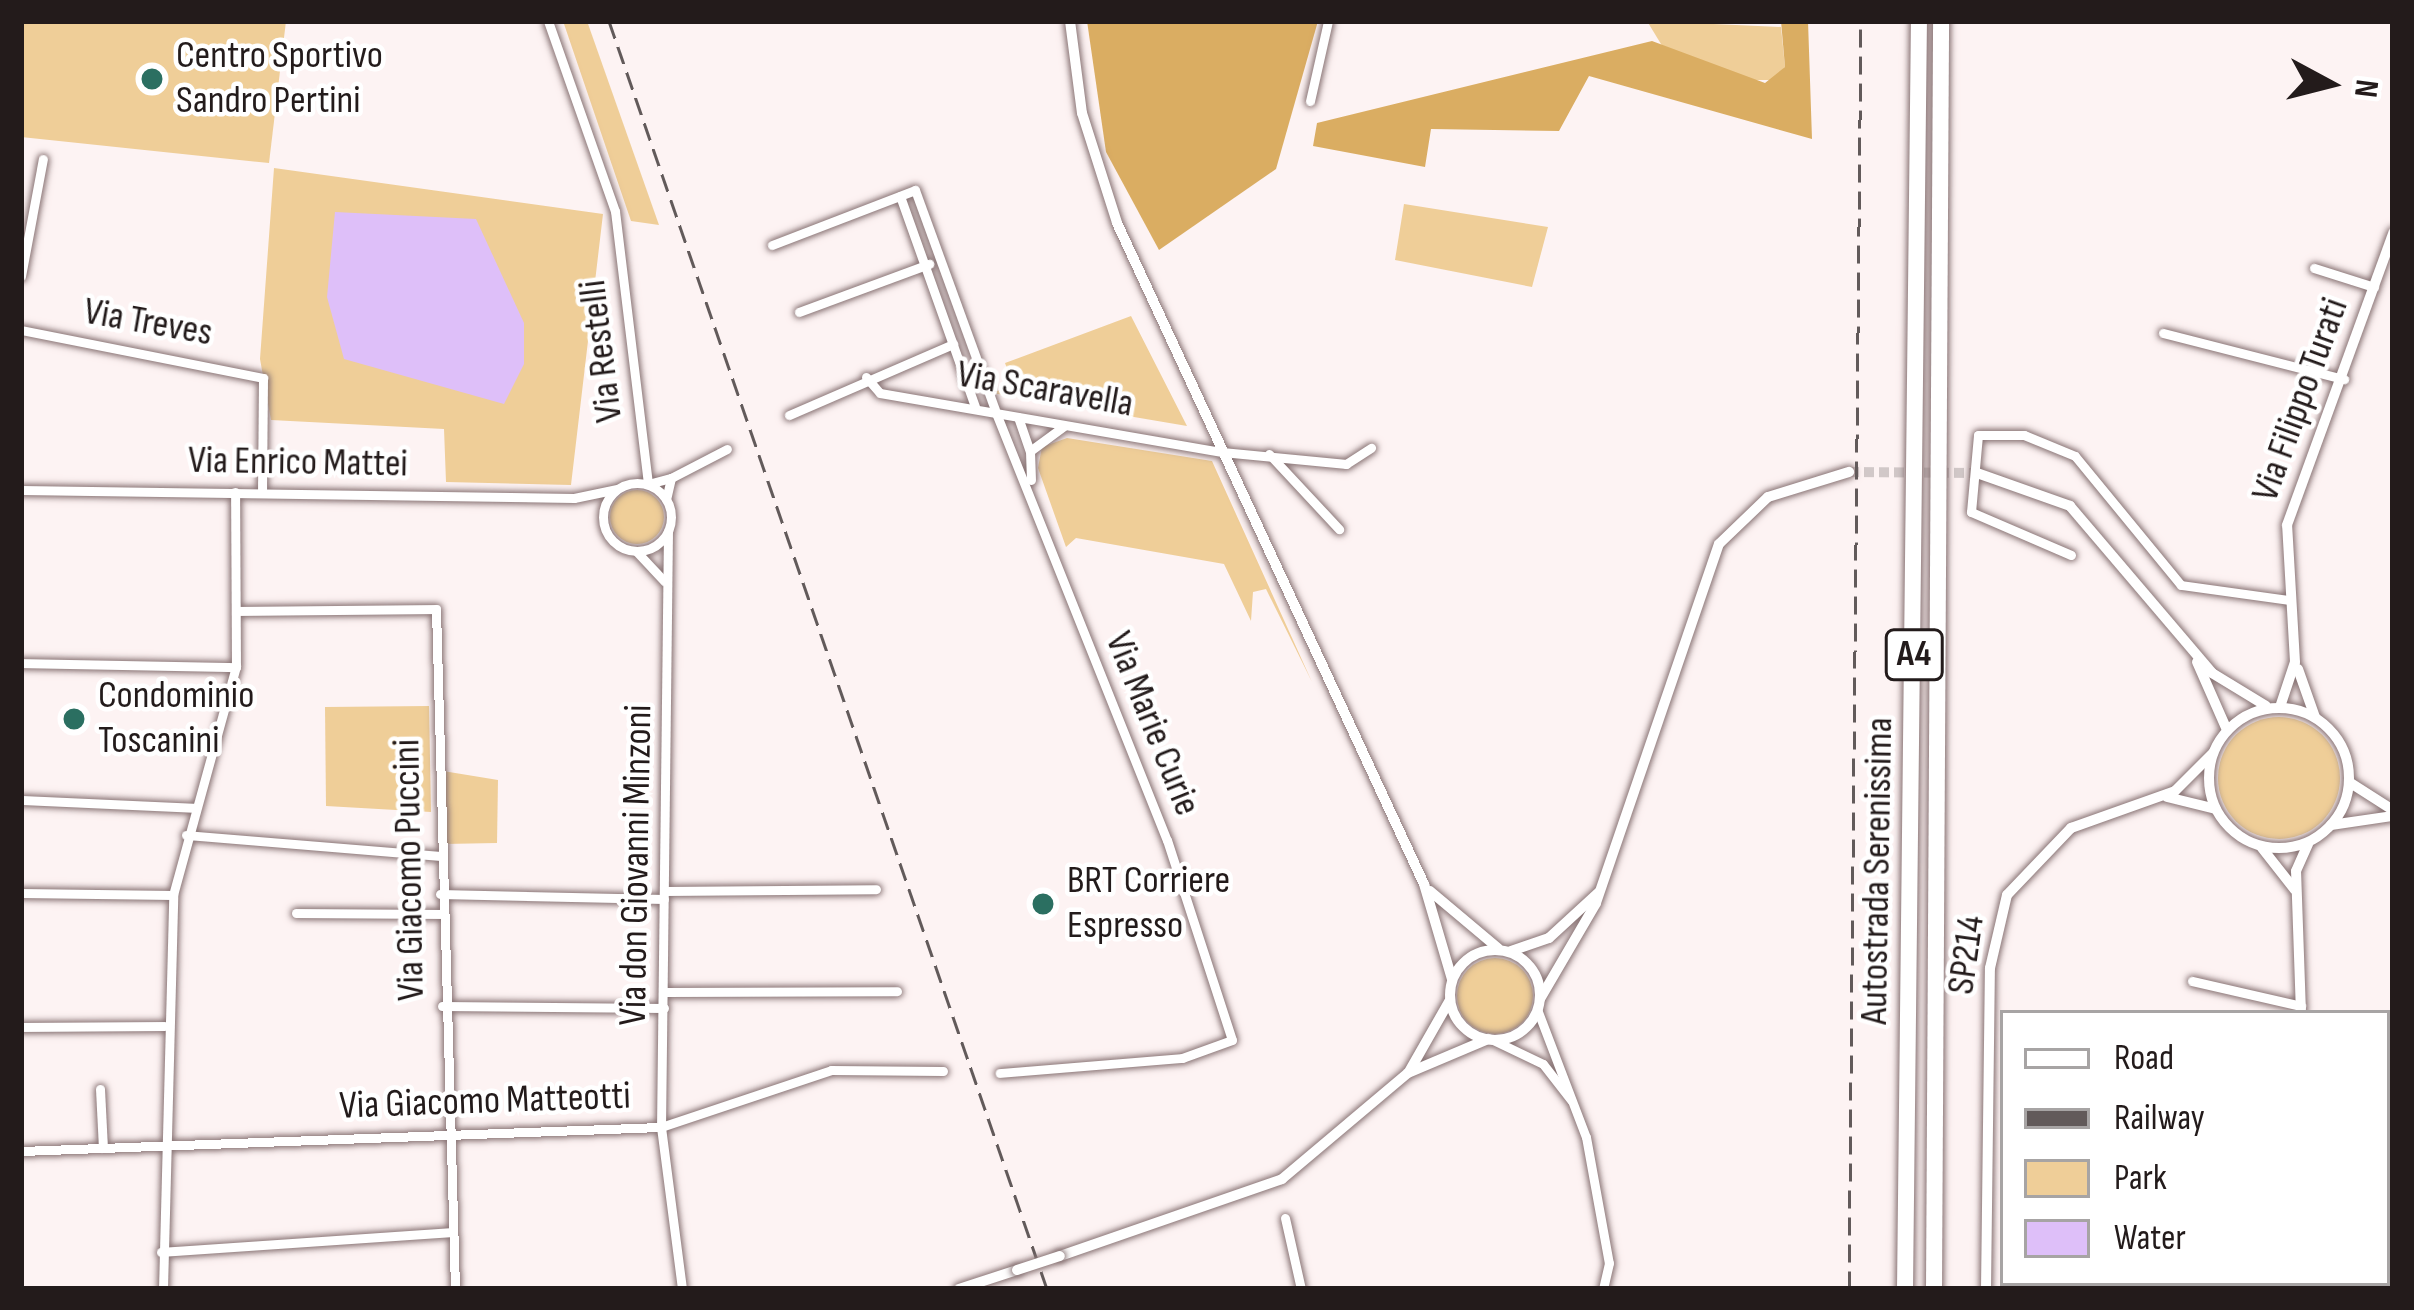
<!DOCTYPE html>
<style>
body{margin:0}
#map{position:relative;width:2414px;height:1310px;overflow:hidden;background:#fdf3f3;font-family:"Sofia Sans Condensed",sans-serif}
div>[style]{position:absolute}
.green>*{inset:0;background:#efce98}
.round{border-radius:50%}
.forest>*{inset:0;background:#daad62}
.water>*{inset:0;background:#debff9}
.tertiary-tunnel>*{height:10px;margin-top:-5px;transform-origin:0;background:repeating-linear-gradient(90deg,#d1c8c8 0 10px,transparent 0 15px)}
.roads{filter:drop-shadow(0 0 3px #897475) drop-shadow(0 0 3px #897475)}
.minor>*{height:9px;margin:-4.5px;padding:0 4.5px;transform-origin:4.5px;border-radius:4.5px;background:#fff}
.minor>.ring{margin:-4.5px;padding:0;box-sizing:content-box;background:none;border:9px solid #fff;border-radius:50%}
.tertiary>*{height:10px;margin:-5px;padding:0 5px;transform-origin:5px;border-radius:5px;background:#fff}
.tertiary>.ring{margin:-5px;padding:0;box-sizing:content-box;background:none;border:10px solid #fff;border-radius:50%}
.motorway>*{height:16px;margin:-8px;padding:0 8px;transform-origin:8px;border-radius:8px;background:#fff}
.rail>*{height:3px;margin-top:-1.5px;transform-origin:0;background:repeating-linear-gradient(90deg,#625a5a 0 18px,transparent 0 27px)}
.bridges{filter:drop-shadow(0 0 3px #897475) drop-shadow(0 0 3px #897475)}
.tertiary-bridge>*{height:10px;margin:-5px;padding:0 5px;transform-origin:5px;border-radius:5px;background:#fff}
.dots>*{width:33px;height:33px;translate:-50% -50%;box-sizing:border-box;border:6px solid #fff;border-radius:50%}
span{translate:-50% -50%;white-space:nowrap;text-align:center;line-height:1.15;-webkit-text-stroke:9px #fff;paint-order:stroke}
.shield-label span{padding:3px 9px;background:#fff;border:3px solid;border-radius:9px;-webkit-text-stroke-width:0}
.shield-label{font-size:36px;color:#231b1b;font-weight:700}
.poi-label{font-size:39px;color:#231b1b}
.left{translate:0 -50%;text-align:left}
.street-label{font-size:39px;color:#231b1b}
.frame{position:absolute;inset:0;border:24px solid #231b1b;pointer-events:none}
.legend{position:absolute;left:2000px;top:1010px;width:390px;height:276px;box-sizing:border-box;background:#fff;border:3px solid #a7a4a4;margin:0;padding:15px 21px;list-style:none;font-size:36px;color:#231b1b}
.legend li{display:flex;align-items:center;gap:24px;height:60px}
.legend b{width:60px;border:3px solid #a7a4a4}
.north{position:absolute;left:2270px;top:24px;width:120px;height:120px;-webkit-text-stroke:9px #fff;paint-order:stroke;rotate:97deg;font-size:33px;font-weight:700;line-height:48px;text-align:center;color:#231b1b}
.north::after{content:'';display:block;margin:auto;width:42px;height:54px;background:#231b1b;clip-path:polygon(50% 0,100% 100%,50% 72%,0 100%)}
</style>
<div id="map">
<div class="green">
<i style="clip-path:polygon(21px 21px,286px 21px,269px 163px,21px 137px)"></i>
<i style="clip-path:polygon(563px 21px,587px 21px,659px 225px,631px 221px)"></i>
<i style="clip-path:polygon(1647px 21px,1781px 27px,1785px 67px,1775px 80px,1742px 80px,1664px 49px)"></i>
<i style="clip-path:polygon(274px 168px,603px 214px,571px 485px,446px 482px,444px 429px,271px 420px,260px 359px)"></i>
<i style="clip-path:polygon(1404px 204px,1548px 227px,1532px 287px,1395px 260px)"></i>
<i style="clip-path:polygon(1131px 316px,1187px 426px,992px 393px,1013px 385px,1005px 363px)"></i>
<i style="clip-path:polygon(1067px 438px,1212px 461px,1312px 682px,1266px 589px,1253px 592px,1251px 621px,1224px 564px,1076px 538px,1066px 547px,1038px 468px,1042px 447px)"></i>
<i class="round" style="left:610px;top:490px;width:54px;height:54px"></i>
<i style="clip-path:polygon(429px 706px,431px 812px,326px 806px,325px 707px)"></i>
<i class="round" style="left:2218px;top:717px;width:122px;height:122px"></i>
<i style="clip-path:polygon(443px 771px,498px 780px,497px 843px,444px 844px)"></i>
<i class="round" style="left:1457px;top:958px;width:76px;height:76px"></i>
</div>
<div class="forest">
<i style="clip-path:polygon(1087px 21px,1318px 21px,1276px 169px,1159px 250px,1106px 152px)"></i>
<i style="clip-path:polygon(1781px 21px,1808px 21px,1812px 139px,1589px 76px,1559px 131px,1431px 129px,1425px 167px,1313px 146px,1317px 123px,1652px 41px,1765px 83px,1785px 67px)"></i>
</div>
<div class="water">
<i style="clip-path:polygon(335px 212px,476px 219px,524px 323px,524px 364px,504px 404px,344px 359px,327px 297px)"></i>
</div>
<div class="tertiary-tunnel">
<i style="left:1849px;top:472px;width:128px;rotate:0.4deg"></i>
</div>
<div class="roads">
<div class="minor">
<i style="left:548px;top:21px;width:201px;rotate:70.6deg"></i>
<i style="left:615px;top:211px;width:275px;rotate:83.1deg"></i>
<i style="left:648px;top:484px;width:24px;rotate:-15deg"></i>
<i style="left:671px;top:478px;width:22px;rotate:103deg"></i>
<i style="left:1310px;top:101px;width:82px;rotate:-77.3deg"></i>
<i style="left:900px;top:196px;width:224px;rotate:70.4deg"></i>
<i style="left:772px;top:245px;width:153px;rotate:-21deg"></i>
<i style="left:915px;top:190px;width:234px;rotate:70deg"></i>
<i style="left:2314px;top:268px;width:63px;rotate:17.6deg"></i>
<i style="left:21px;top:276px;width:119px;rotate:-79.4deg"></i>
<i style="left:799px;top:312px;width:139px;rotate:-20.3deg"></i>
<i style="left:21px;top:330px;width:247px;rotate:11.2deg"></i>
<i style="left:263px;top:378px;width:114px;rotate:90.5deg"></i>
<i style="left:2163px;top:333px;width:187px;rotate:14.3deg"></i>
<i style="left:866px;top:377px;width:21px;rotate:49deg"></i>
<i style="left:880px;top:393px;width:347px;rotate:9.8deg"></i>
<i style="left:1222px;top:452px;width:125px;rotate:5.5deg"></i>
<i style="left:1346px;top:464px;width:30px;rotate:-33deg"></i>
<i style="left:996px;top:413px;width:460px;rotate:68.2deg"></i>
<i style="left:1167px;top:840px;width:210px;rotate:72deg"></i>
<i style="left:1232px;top:1040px;width:53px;rotate:160.2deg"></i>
<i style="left:1182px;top:1058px;width:183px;rotate:175.3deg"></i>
<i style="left:789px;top:415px;width:179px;rotate:-23.4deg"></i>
<i style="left:1018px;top:417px;width:36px;rotate:71deg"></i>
<i style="left:1269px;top:454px;width:103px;rotate:47deg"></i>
<i style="left:671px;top:478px;width:63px;rotate:-27.4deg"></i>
<i style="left:1031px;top:480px;width:29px;rotate:-92deg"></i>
<i style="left:1030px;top:451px;width:42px;rotate:-36.3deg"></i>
<i class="ring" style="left:603px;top:483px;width:59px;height:59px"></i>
<i style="left:21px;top:490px;width:553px;rotate:0.83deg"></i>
<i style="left:574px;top:498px;width:44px;rotate:-11.8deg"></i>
<i style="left:668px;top:531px;width:596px;rotate:90.67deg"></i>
<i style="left:661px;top:1127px;width:163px;rotate:82.6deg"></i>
<i style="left:637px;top:552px;width:40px;rotate:47deg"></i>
<i style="left:2071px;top:555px;width:109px;rotate:-156.7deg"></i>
<i style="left:1971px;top:512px;width:77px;rotate:-84.8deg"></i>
<i style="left:1978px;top:435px;width:46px"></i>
<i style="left:2024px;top:435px;width:55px;rotate:22.4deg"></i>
<i style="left:2075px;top:456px;width:167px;rotate:50.6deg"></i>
<i style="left:2181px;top:585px;width:109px;rotate:7.9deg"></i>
<i style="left:238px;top:611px;width:198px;rotate:-0.6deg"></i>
<i style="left:436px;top:609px;width:680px;rotate:88.4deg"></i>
<i style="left:21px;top:663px;width:215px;rotate:1.1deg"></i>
<i style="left:21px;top:800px;width:173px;rotate:2.6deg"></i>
<i style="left:186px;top:835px;width:254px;rotate:4.7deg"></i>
<i style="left:664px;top:891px;width:212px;rotate:-0.5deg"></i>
<i style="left:21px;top:893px;width:152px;rotate:0.8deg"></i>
<i style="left:440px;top:894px;width:224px;rotate:1.3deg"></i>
<i style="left:296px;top:913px;width:145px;rotate:0.4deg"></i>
<i style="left:2192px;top:981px;width:112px;rotate:12.9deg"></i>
<i style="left:665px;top:992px;width:232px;rotate:-0.2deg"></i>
<i style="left:442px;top:1006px;width:222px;rotate:0.5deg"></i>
<i style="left:1537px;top:1009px;width:137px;rotate:69.1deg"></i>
<i style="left:1586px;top:1137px;width:128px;rotate:79.7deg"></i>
<i style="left:1609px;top:1263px;width:27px;rotate:103deg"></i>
<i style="left:21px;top:1027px;width:143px;rotate:-0.4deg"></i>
<i style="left:1493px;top:1040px;width:55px;rotate:25.6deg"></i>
<i style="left:1543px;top:1064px;width:46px;rotate:52.1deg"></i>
<i style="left:100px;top:1089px;width:59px;rotate:87.1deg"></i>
<i style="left:21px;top:1151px;width:640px;rotate:-2.15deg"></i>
<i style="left:661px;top:1127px;width:179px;rotate:-18.5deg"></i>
<i style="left:831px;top:1070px;width:112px;rotate:0.5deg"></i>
<i style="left:1285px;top:1218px;width:73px;rotate:77.3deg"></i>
<i style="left:2387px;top:1226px;width:6px;rotate:-18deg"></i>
<i style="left:161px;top:1252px;width:292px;rotate:-3.9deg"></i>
<i style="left:163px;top:1289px;width:394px;rotate:-88.5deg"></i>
<i style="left:173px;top:895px;width:237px;rotate:-74.6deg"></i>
<i style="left:236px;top:667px;width:175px;rotate:-90.3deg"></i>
</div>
<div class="tertiary">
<i style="left:1070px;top:21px;width:93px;rotate:82.6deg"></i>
<i style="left:1082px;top:113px;width:115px;rotate:72.3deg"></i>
<i style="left:1117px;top:223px;width:729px;rotate:65.09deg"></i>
<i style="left:1424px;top:884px;width:99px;rotate:73.6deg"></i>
<i style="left:1977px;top:473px;width:99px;rotate:19.5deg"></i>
<i style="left:2070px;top:506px;width:219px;rotate:49.6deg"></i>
<i style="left:2212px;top:673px;width:63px;rotate:31.4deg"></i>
<i style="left:2197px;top:662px;width:74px;rotate:66.2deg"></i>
<i style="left:2298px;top:669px;width:51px;rotate:70.5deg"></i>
<i style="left:2280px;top:707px;width:47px;rotate:-71.6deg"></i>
<i style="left:2295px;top:662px;width:137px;rotate:-93.3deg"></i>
<i style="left:2287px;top:525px;width:311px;rotate:-70deg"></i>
<i class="ring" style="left:2209px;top:708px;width:130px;height:130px"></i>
<i style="left:2349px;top:782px;width:52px;rotate:32.5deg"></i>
<i style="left:2167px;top:797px;width:50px;rotate:13.8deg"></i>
<i style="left:2331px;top:825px;width:63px;rotate:-8.3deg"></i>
<i style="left:2262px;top:848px;width:53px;rotate:51.8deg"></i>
<i style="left:1430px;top:891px;width:89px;rotate:40deg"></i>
<i class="ring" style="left:1450px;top:950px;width:80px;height:80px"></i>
<i style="left:1511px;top:951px;width:40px;rotate:-18.9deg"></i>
<i style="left:1549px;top:938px;width:67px;rotate:-42.6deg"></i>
<i style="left:1540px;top:999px;width:111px;rotate:-59.7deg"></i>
<i style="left:1596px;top:903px;width:379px;rotate:-71.1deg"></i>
<i style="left:1719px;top:544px;width:68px;rotate:-43.8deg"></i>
<i style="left:1768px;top:497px;width:85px;rotate:-17.2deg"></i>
<i style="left:2301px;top:1013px;width:142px;rotate:-92deg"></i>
<i style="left:2296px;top:871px;width:30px;rotate:-66deg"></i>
<i style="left:1410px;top:1070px;width:81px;rotate:-60.3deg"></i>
<i style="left:1060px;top:1256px;width:235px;rotate:-19.1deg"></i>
<i style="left:1282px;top:1179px;width:165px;rotate:-40.1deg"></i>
<i style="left:1408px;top:1073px;width:87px;rotate:-23deg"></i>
<i style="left:2324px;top:1283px;width:6px;rotate:90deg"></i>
<i style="left:959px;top:1289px;width:61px;rotate:-18.1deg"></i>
<i style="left:1986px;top:1289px;width:321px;rotate:-89.3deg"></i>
<i style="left:1990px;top:968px;width:75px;rotate:-76.9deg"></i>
<i style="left:2007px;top:895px;width:93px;rotate:-46.3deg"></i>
<i style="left:2071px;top:828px;width:110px;rotate:-19.6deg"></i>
<i style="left:2175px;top:791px;width:54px;rotate:-45deg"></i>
</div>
<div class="motorway">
<i style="left:1905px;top:1289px;width:1268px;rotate:-89.37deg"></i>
<i style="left:1934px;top:1289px;width:1268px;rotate:-89.68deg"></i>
</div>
</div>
<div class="rail">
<i style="left:609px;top:21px;width:1342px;rotate:70.94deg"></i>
<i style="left:1849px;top:1289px;width:1268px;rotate:-89.46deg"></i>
</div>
<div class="bridges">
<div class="tertiary-bridge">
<i style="left:1017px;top:1270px;width:45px;rotate:-18deg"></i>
</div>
</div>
<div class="dots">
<i style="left:152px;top:79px;background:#2b6f61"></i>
<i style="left:74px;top:719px;background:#2b6f61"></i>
<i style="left:1043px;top:904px;background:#2b6f61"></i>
</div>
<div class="shield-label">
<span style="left:1914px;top:655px">A4</span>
</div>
<div class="poi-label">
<span class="left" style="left:176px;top:79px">Centro Sportivo<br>Sandro Pertini</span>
<span class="left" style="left:98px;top:719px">Condominio<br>Toscanini</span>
<span class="left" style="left:1067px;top:904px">BRT Corriere<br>Espresso</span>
</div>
<div class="street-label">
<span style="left:148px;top:323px;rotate:10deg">Via Treves</span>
<span style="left:602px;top:351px;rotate:-97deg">Via Restelli</span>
<span style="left:1045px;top:390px;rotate:10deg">Via Scaravella</span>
<span style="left:2301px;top:400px;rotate:-70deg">Via Filippo Turati</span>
<span style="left:298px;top:463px;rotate:1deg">Via Enrico Mattei</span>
<span style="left:1152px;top:724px;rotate:68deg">Via Marie Curie</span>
<span style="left:637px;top:865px;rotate:-89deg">Via don Giovanni Minzoni</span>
<span style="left:410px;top:870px;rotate:-91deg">Via Giacomo Puccini</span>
<span style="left:1878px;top:871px;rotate:-89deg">Autostrada Serenissima</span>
<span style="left:1967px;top:955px;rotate:-82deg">SP214</span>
<span style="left:485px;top:1102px;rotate:-2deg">Via Giacomo Matteotti</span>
</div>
<div class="frame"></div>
<ul class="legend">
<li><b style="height:15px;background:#fff"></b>Road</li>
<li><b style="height:15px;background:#625a5a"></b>Railway</li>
<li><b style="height:33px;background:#efce98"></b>Park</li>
<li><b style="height:33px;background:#debff9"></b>Water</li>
</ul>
<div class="north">N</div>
</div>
